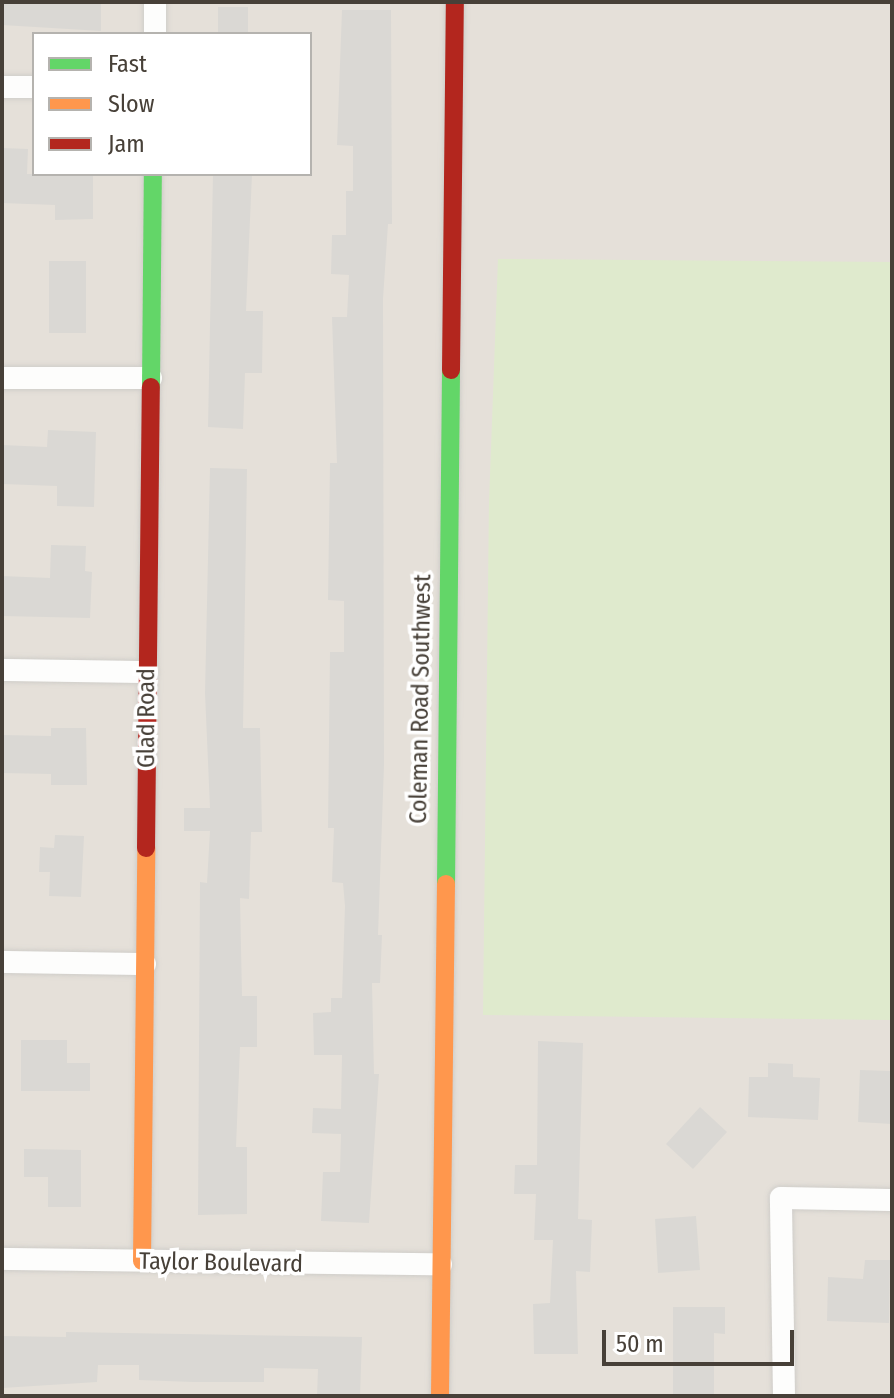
<!DOCTYPE html>
<style>
body{margin:0}
#map{position:relative;width:894px;height:1398px;overflow:hidden;background:#f1efeb;font-family:"Fira Sans Condensed",sans-serif}
div>[style]{position:absolute}
.residential>*{inset:0;background:#e5e0d9}
.green>*{inset:0;background:#dfeacd}
.building>*{inset:0;background:#dad8d4}
.roads{filter:drop-shadow(0 0 2px #cfcdc9) drop-shadow(0 0 2px #cfcdc9)}
.street>*{height:22px;margin:-11px;padding:0 11px;transform-origin:11px;border-radius:11px;background:#fdfdfc}
.fast>*{height:18px;margin:-9px;padding:0 9px;transform-origin:9px;border-radius:9px;background:#63d668}
.slow>*{height:18px;margin:-9px;padding:0 9px;transform-origin:9px;border-radius:9px;background:#ff974d}
.jam>*{height:18px;margin:-9px;padding:0 9px;transform-origin:9px;border-radius:9px;background:#b3261e}
span{translate:-50% -50%;white-space:nowrap;text-align:center;line-height:1.15;-webkit-text-stroke:7px #fff;paint-order:stroke}
.street-label{font-size:24px;color:#474038}
.frame{position:absolute;inset:0;border:4px solid #474038;pointer-events:none}
.legend{position:absolute;left:32px;top:32px;width:280px;height:144px;box-sizing:border-box;background:#fff;border:2px solid #b5b3af;margin:0;padding:10px 14px;list-style:none;font-size:24px;color:#474038}
.legend li{display:flex;align-items:center;gap:16px;height:40px}
.legend b{width:40px;border:2px solid #b5b3af}
.scale{position:absolute;left:602px;top:1330px;width:192px;height:36px;box-sizing:border-box;border:4px solid #474038;border-top:0;padding-left:10px;font-size:24px;line-height:28px;white-space:nowrap;color:#474038;-webkit-text-stroke:6px #fff;paint-order:stroke}
</style>
<div id="map">
<div class="residential">
<i style="clip-path:polygon(evenodd,2px 2px,892px 2px,892px 1396px,2px 1396px,2px 2px,34px 34px,310px 34px,310px 174px,34px 174px,34px 34px)"></i>
</div>
<div class="green">
<i style="clip-path:polygon(498px 259px,892px 262px,892px 1020px,483px 1015px,489px 503px)"></i>
</div>
<div class="building">
<i style="clip-path:polygon(2px 2px,101px 2px,101px 31px,2px 25px)"></i>
<i style="clip-path:polygon(218px 7px,248px 7px,248px 34px,218px 34px)"></i>
<i style="clip-path:polygon(342px 10px,391px 10px,392px 224px,388px 224px,383px 299px,384px 765px,378px 935px,382px 935px,380px 983px,372px 983px,374px 1074px,379px 1074px,369px 1223px,321px 1221px,323px 1172px,340px 1172px,341px 1134px,312px 1133px,313px 1108px,341px 1109px,342px 1055px,314px 1055px,313px 1013px,331px 1012px,331px 998px,342px 998px,345px 906px,343px 883px,332px 882px,334px 828px,328px 828px,330px 652px,344px 652px,344px 601px,328px 600px,330px 463px,337px 463px,332px 317px,347px 317px,349px 275px,331px 274px,332px 235px,346px 235px,346px 191px,353px 191px,353px 146px,337px 145px)"></i>
<i style="clip-path:polygon(2px 148px,28px 149px,27px 174px,93px 174px,93px 219px,55px 220px,55px 205px,2px 203px)"></i>
<i style="clip-path:polygon(213px 174px,252px 174px,246px 311px,263px 311px,262px 373px,245px 373px,243px 429px,208px 427px)"></i>
<i style="clip-path:polygon(49px 261px,86px 261px,86px 333px,49px 333px)"></i>
<i style="clip-path:polygon(48px 430px,96px 432px,94px 507px,57px 506px,57px 486px,2px 484px,2px 445px,47px 447px)"></i>
<i style="clip-path:polygon(210px 468px,247px 469px,243px 728px,260px 728px,262px 832px,251px 832px,249px 899px,240px 898px,242px 996px,257px 996px,257px 1047px,240px 1047px,236px 1147px,247px 1147px,247px 1214px,198px 1215px,200px 882px,207px 883px,210px 831px,184px 831px,184px 808px,210px 808px,205px 693px)"></i>
<i style="clip-path:polygon(51px 545px,86px 546px,85px 571px,92px 572px,90px 618px,2px 616px,2px 576px,50px 578px)"></i>
<i style="clip-path:polygon(51px 728px,86px 728px,87px 785px,51px 785px,51px 774px,2px 773px,2px 735px,51px 736px)"></i>
<i style="clip-path:polygon(55px 835px,84px 836px,81px 897px,49px 896px,50px 872px,39px 872px,40px 847px,54px 848px)"></i>
<i style="clip-path:polygon(21px 1040px,67px 1040px,67px 1063px,90px 1063px,90px 1091px,21px 1091px)"></i>
<i style="clip-path:polygon(538px 1041px,583px 1043px,578px 1219px,592px 1220px,590px 1272px,576px 1271px,578px 1354px,534px 1354px,533px 1304px,550px 1303px,553px 1240px,534px 1240px,536px 1194px,514px 1194px,515px 1165px,537px 1165px)"></i>
<i style="clip-path:polygon(768px 1063px,793px 1064px,793px 1077px,820px 1078px,818px 1120px,748px 1117px,749px 1077px,768px 1077px)"></i>
<i style="clip-path:polygon(860px 1070px,890px 1071px,892px 1124px,858px 1122px)"></i>
<i style="clip-path:polygon(700px 1107px,727px 1132px,693px 1169px,666px 1144px)"></i>
<i style="clip-path:polygon(24px 1149px,81px 1150px,81px 1207px,48px 1207px,48px 1177px,24px 1177px)"></i>
<i style="clip-path:polygon(696px 1216px,700px 1270px,658px 1273px,655px 1219px)"></i>
<i style="clip-path:polygon(865px 1260px,890px 1260px,889px 1323px,827px 1321px,828px 1277px,863px 1279px)"></i>
<i style="clip-path:polygon(673px 1307px,725px 1307px,725px 1334px,714px 1333px,714px 1396px,673px 1396px)"></i>
<i style="clip-path:polygon(66px 1332px,362px 1337px,360px 1396px,317px 1396px,318px 1369px,264px 1368px,264px 1382px,193px 1382px,139px 1380px,139px 1365px,98px 1365px,97px 1382px,2px 1388px,2px 1336px,66px 1337px)"></i>
</div>
<div class="roads">
<div class="street">
<i style="left:155px;top:34px;width:32px;rotate:-90deg"></i>
<i style="left:2px;top:87px;width:32px"></i>
<i style="left:2px;top:378px;width:149px"></i>
<i style="left:2px;top:670px;width:145px;rotate:0.8deg"></i>
<i style="left:2px;top:962px;width:143px;rotate:0.8deg"></i>
<i style="left:2px;top:1259px;width:439px;rotate:0.7deg"></i>
<i style="left:784px;top:1396px;width:198px;rotate:-90.9deg"></i>
<i style="left:781px;top:1198px;width:111px;rotate:1deg"></i>
</div>
<div class="fast">
<i style="left:151px;top:387px;width:213px;rotate:-89.5deg"></i>
<i style="left:446px;top:884px;width:514px;rotate:-89.44deg"></i>
</div>
<div class="slow">
<i style="left:142px;top:1261px;width:413px;rotate:-89.4deg"></i>
<i style="left:440px;top:1396px;width:512px;rotate:-89.33deg"></i>
</div>
<div class="jam">
<i style="left:451px;top:370px;width:368px;rotate:-89.4deg"></i>
<i style="left:146px;top:848px;width:461px;rotate:-89.4deg"></i>
</div>
</div>
<div class="street-label">
<span style="left:421px;top:699px;rotate:-89deg">Coleman Road Southwest</span>
<span style="left:147px;top:718px;rotate:-90deg">Glad Road</span>
<span style="left:221px;top:1263px;rotate:1deg">Taylor Boulevard</span>
</div>
<div class="frame"></div>
<ul class="legend">
<li><b style="height:10px;background:#63d668"></b>Fast</li>
<li><b style="height:10px;background:#ff974d"></b>Slow</li>
<li><b style="height:10px;background:#b3261e"></b>Jam</li>
</ul>
<div class="scale">50 m</div>
</div>
